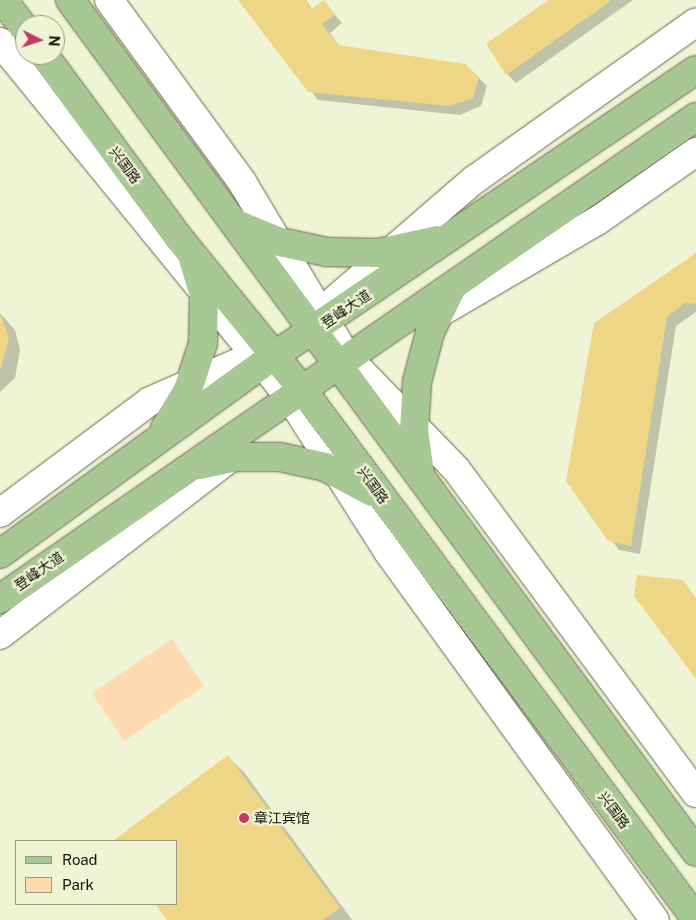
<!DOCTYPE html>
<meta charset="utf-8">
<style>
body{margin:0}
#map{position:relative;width:696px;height:920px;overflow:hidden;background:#eff4d5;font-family:"Public Sans","Noto Sans SC",sans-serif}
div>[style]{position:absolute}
.green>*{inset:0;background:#fedab0}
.shadow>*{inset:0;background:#0003}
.building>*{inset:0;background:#efd686}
.roads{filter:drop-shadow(0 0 1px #66694e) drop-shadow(0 0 1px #66694e)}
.minor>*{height:28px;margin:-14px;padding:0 14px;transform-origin:14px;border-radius:14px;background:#fff}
.major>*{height:28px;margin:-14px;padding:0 14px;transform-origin:14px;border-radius:14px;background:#a7c794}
.dots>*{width:14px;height:14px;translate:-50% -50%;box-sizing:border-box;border:2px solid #eff4d5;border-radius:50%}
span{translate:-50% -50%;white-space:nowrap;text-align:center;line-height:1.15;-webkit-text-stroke:4.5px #eff4d5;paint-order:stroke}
.street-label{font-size:14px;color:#121309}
.poi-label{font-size:14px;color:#121309}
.left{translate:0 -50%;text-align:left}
.legend{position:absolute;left:15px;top:840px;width:162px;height:65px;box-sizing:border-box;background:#eff4d5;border:1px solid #979a83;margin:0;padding:6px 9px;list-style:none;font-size:15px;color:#121309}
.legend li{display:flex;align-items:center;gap:10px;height:25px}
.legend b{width:25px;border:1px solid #979a83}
.north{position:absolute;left:15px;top:15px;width:50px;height:50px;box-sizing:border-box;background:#eff4d5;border:1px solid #979a83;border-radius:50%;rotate:94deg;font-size:14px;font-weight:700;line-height:20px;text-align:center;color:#121309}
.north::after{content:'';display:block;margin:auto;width:18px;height:22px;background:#c73965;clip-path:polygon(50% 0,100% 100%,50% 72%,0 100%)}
</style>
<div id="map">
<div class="green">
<i style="clip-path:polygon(172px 639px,204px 686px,124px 741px,92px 693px)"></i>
</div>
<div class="shadow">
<i style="clip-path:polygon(240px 0,306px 0,312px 9px,324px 2px,342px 23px,330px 33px,340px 47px,478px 77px,487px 86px,481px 106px,460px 115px,318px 100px)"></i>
<i style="clip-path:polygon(550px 0,633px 0,516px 83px,507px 74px)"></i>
<i style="clip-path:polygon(696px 254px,696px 312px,676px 326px,640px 554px,619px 550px,567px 480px)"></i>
<i style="clip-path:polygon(0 313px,15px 330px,20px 350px,15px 378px,0 392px)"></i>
<i style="clip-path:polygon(228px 757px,244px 772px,352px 920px,169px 920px,157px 904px,176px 904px,176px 841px,115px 841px)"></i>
</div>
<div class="building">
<i style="clip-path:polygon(238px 0,305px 0,311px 9px,324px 0,335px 14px,322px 24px,338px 45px,465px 64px,479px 77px,473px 98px,450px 106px,308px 92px)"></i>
<i style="clip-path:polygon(548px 0,612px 0,506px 75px,486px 44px)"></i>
<i style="clip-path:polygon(696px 253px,696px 304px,685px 303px,667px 317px,631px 546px,608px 541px,566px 481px,594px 323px)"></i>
<i style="clip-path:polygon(0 312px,9px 338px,0 371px)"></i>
<i style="clip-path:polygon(637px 575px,683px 580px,696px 598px,696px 679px,634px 596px)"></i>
<i style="clip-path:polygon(228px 755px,340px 908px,323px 920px,167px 920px,155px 904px,176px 904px,176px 841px,113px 841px)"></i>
</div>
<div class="roads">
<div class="minor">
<i style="left:109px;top:0;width:225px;rotate:53.8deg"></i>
<i style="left:242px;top:182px;width:203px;rotate:59.1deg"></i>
<i style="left:346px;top:356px;width:158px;rotate:45.8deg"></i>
<i style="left:456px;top:469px;width:403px;rotate:53.5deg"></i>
<i style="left:0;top:42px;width:457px;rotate:50.8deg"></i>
<i style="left:289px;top:396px;width:186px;rotate:57.5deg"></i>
<i style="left:389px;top:553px;width:453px;rotate:54.1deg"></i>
<i style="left:322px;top:311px;width:201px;rotate:-40.8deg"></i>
<i style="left:474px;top:180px;width:272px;rotate:-35.4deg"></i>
<i style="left:429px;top:319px;width:194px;rotate:-30.3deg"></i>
<i style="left:597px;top:221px;width:121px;rotate:-34.9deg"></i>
<i style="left:0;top:513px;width:187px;rotate:-36.7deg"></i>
<i style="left:150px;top:401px;width:130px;rotate:-23.6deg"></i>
<i style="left:0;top:635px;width:298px;rotate:-37.6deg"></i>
</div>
<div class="major">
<i style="left:3px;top:0;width:36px;rotate:53deg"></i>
<i style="left:70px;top:0;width:1057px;rotate:53.69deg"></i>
<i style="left:44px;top:55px;width:227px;rotate:53.6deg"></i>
<i style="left:179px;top:238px;width:193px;rotate:50.9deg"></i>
<i style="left:301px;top:388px;width:662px;rotate:53.36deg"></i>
<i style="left:236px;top:224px;width:48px;rotate:22.2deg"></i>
<i style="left:280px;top:242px;width:48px;rotate:12deg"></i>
<i style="left:327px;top:252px;width:52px;rotate:1.1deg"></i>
<i style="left:379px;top:253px;width:59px;rotate:-12.6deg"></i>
<i style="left:165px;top:428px;width:44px;rotate:-58.8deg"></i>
<i style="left:188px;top:390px;width:49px;rotate:-72.3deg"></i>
<i style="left:203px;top:343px;width:48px;rotate:-88.8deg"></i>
<i style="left:204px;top:295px;width:37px;rotate:-107deg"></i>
<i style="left:199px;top:465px;width:40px;rotate:-12deg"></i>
<i style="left:238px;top:457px;width:42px"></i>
<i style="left:280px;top:457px;width:46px;rotate:12.5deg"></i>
<i style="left:325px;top:467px;width:53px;rotate:28deg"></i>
<i style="left:420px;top:474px;width:44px;rotate:-97.8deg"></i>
<i style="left:414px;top:430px;width:48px;rotate:-86.4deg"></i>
<i style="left:417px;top:382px;width:52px;rotate:-75.4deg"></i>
<i style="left:430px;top:332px;width:50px;rotate:-63.9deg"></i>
<i style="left:0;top:554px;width:339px;rotate:-35.9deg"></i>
<i style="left:275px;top:355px;width:508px;rotate:-34.1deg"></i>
<i style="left:0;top:599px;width:847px;rotate:-34.7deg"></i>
</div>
</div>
<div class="dots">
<i style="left:244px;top:818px;background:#c73965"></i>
</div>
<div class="street-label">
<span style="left:125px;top:165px;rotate:53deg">兴国路</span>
<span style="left:346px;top:309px;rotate:-34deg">登峰大道</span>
<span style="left:373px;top:485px;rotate:54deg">兴国路</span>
<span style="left:39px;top:571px;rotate:-35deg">登峰大道</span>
<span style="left:614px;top:810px;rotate:53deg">兴国路</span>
</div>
<div class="poi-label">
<span class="left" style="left:254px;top:818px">章江宾馆</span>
</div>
<ul class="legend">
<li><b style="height:6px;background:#a7c794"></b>Road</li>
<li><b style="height:14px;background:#fedab0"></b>Park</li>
</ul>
<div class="north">N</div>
</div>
